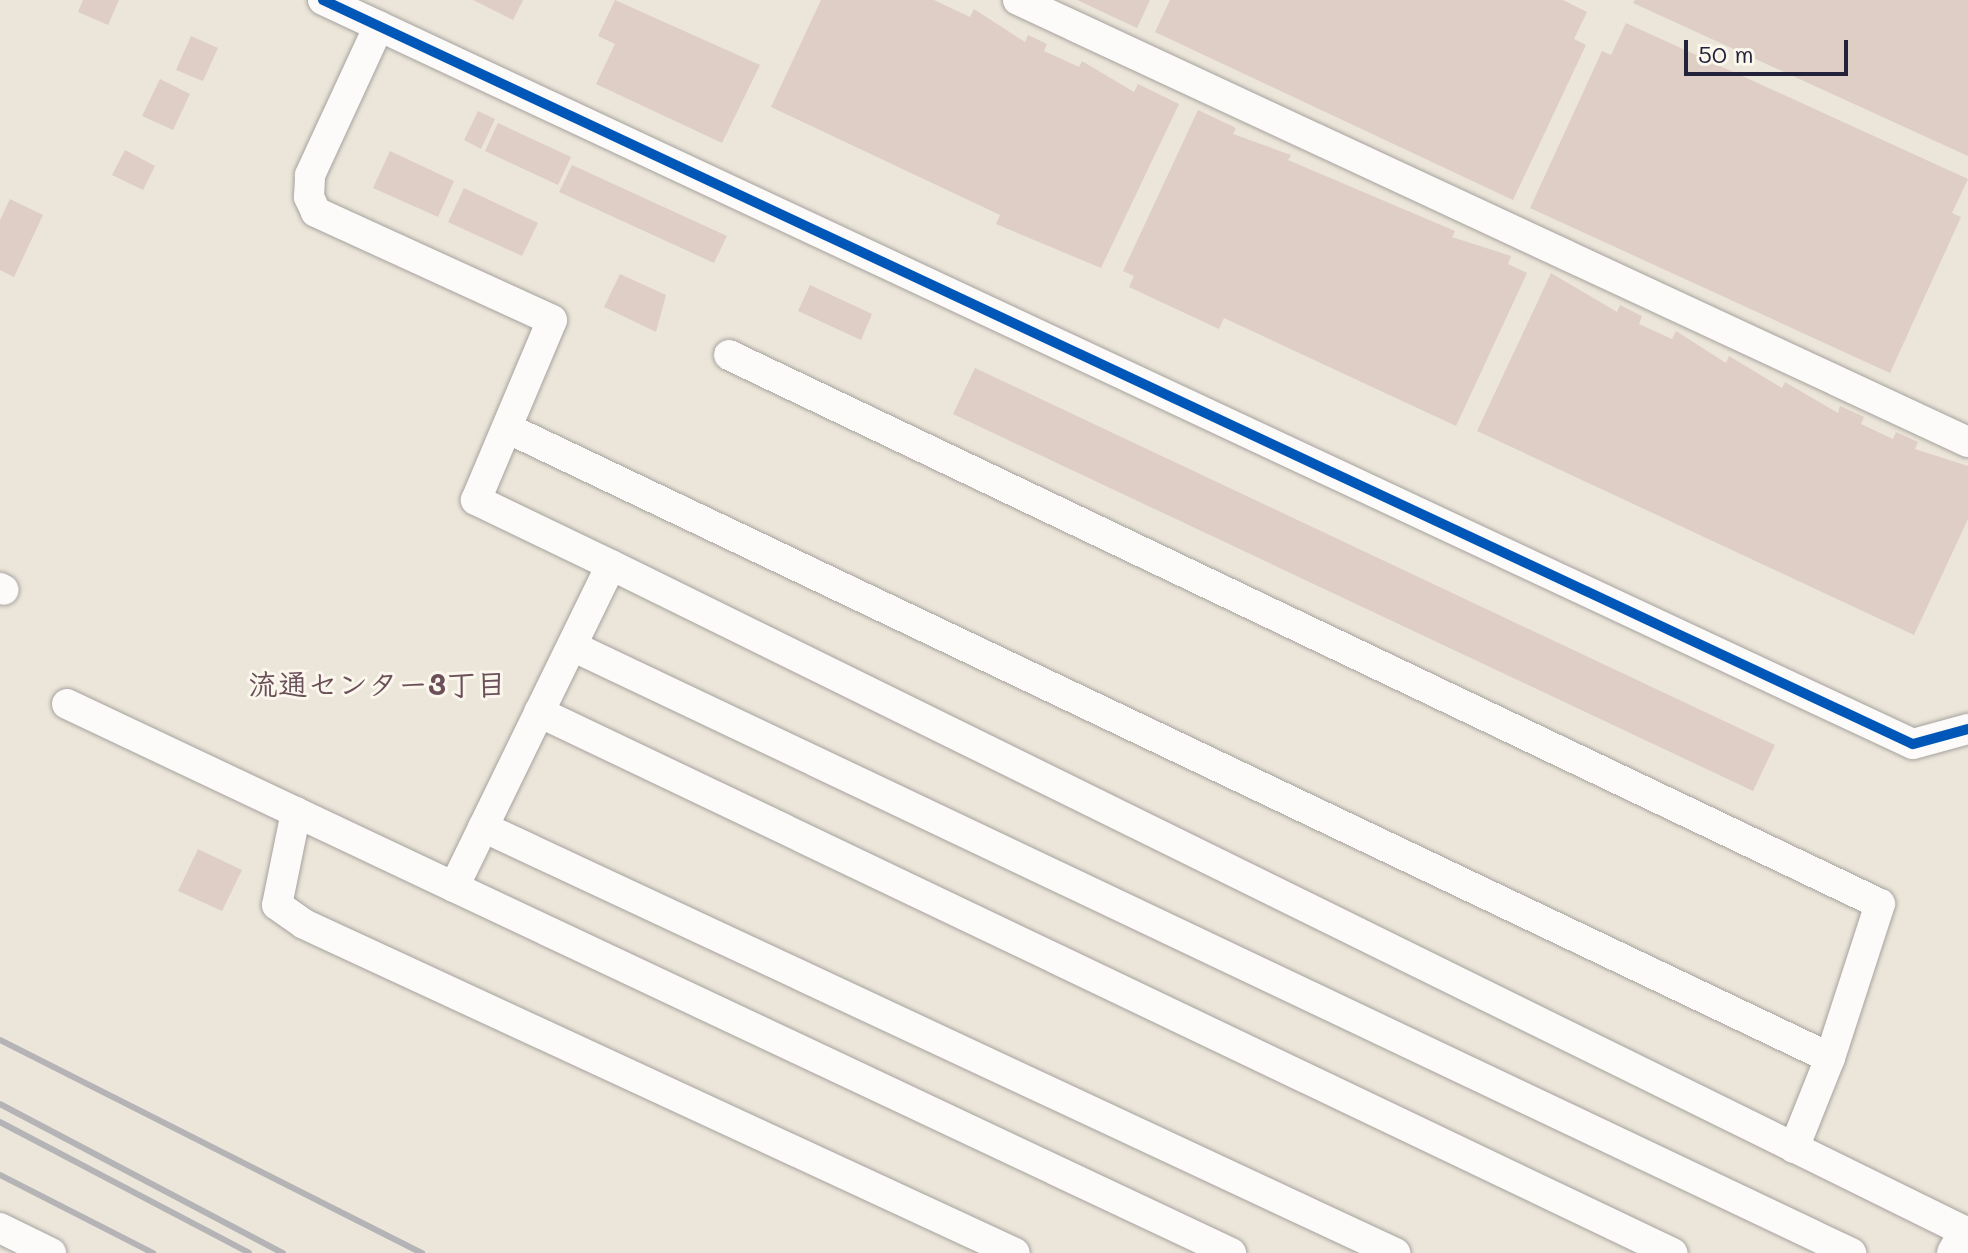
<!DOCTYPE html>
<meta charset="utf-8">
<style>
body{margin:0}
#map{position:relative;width:1968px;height:1253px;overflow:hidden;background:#ece6da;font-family:Mali,"Klee One",sans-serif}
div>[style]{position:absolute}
.building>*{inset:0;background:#dfcec5}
.roads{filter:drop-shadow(0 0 2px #a6a29e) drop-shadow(0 0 2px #a6a29e)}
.minor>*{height:30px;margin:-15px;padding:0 15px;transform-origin:15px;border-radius:15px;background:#fcfbf9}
.rail>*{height:6px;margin:-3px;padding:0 3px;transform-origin:3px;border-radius:3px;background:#b4b3b5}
.cycleway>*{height:10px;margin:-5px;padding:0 5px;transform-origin:5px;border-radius:5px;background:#0057b8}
span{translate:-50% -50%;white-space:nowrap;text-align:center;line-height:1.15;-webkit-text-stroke:6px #fbf7ec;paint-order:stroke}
.neighbourhood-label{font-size:30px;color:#6b505a;font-weight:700}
.scale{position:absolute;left:1684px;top:40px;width:164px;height:36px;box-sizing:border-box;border:4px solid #22223b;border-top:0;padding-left:10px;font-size:24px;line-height:28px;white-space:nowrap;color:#22223b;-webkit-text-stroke:6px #fbf7ec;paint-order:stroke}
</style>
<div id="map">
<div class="building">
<i style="clip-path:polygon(83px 0,119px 0,108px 25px,78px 12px)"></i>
<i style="clip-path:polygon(473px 0,523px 0,513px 20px)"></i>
<i style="clip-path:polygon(615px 0,760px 65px,722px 143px,596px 84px,615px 44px,598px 36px)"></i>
<i style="clip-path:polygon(821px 0,934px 0,970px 17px,974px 9px,1025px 42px,1028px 35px,1047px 44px,1044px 51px,1079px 67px,1082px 61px,1134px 92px,1138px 84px,1179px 104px,1101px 268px,996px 224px,1000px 215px,771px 107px)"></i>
<i style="clip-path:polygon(1077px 0,1150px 0,1137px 28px)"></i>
<i style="clip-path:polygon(1170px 0,1563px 0,1587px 12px,1574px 39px,1586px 45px,1513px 200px,1155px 32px)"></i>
<i style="clip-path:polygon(1635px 0,1968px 0,1968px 156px,1633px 3px)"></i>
<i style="clip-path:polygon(1626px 23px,1968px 179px,1952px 213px,1961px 217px,1890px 373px,1530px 208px,1602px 51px,1611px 55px)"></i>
<i style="clip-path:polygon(191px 36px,218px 48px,203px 81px,176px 70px)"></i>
<i style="clip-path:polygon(160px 79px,190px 94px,173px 130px,142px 116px)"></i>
<i style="clip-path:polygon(1198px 110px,1236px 128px,1233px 134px,1291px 155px,1288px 160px,1455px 231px,1452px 237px,1511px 256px,1508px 264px,1527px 273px,1456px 426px,1224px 318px,1219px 329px,1129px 287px,1134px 276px,1123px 271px)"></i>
<i style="clip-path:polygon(478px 111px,495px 119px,481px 149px,464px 140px)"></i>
<i style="clip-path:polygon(498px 123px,571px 157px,558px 185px,485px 151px)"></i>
<i style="clip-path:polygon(125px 150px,155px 166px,143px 190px,112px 175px)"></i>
<i style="clip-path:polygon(390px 151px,454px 181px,438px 217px,373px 188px)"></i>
<i style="clip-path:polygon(572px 165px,727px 236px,714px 263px,559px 192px)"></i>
<i style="clip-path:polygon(464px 188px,538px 223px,522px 256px,448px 222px)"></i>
<i style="clip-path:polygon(10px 199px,43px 215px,14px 277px,0 270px,0 220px)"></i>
<i style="clip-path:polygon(1551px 273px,1617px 312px,1620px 305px,1642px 316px,1639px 324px,1672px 339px,1676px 331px,1726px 363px,1729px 356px,1782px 388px,1785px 382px,1838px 413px,1840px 406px,1864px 417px,1861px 424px,1893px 439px,1896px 432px,1918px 442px,1915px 449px,1968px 466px,1968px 519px,1914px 635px,1477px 431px)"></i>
<i style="clip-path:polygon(620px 274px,666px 295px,656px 332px,604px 307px)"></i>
<i style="clip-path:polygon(810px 285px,872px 314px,861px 340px,798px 311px)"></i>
<i style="clip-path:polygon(975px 368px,1775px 745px,1753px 791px,953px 414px)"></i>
<i style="clip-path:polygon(198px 849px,242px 870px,222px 911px,178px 891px)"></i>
</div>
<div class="roads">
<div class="minor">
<i style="left:323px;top:0;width:1755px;rotate:25.08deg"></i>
<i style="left:1913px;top:744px;width:57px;rotate:-15.3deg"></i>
<i style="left:1018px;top:0;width:1048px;rotate:24.95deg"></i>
<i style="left:729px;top:355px;width:1275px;rotate:25.5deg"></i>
<i style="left:1880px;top:904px;width:162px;rotate:108deg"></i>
<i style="left:507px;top:428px;width:1465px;rotate:25.46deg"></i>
<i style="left:1830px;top:1058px;width:97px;rotate:111.8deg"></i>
<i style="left:611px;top:565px;width:1508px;rotate:26.21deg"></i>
<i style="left:1964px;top:1231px;width:25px;rotate:119deg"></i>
<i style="left:0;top:588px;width:4px;rotate:27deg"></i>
<i style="left:572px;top:646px;width:1416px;rotate:25.39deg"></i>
<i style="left:67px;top:704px;width:428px;rotate:25.3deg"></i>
<i style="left:454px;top:887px;width:358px;rotate:-64deg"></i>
<i style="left:611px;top:565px;width:150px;rotate:-154.3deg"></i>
<i style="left:476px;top:500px;width:195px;rotate:-67.1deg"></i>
<i style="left:552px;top:320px;width:260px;rotate:-155.4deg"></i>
<i style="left:316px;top:212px;width:17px;rotate:-115deg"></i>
<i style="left:309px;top:197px;width:22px;rotate:-87deg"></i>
<i style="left:310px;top:175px;width:164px;rotate:-65.2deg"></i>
<i style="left:539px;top:712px;width:1256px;rotate:25.52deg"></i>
<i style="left:296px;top:812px;width:95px;rotate:101.5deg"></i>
<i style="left:277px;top:905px;width:33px;rotate:35deg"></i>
<i style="left:304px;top:924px;width:783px;rotate:24.83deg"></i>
<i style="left:483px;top:827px;width:1007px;rotate:25.04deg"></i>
<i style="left:454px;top:887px;width:859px;rotate:25.22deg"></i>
<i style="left:0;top:1228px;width:57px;rotate:26.1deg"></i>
</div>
</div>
<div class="rail">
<i style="left:0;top:1040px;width:473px;rotate:26.8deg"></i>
<i style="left:0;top:1104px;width:320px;rotate:27.8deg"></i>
<i style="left:0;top:1122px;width:281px;rotate:27.7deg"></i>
<i style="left:0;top:1175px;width:172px;rotate:27deg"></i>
</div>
<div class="cycleway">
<i style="left:323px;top:0;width:1755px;rotate:25.08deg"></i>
<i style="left:1913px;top:744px;width:57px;rotate:-15.3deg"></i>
</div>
<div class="neighbourhood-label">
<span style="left:377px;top:683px">流通センター3丁目</span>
</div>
<div class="scale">50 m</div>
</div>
